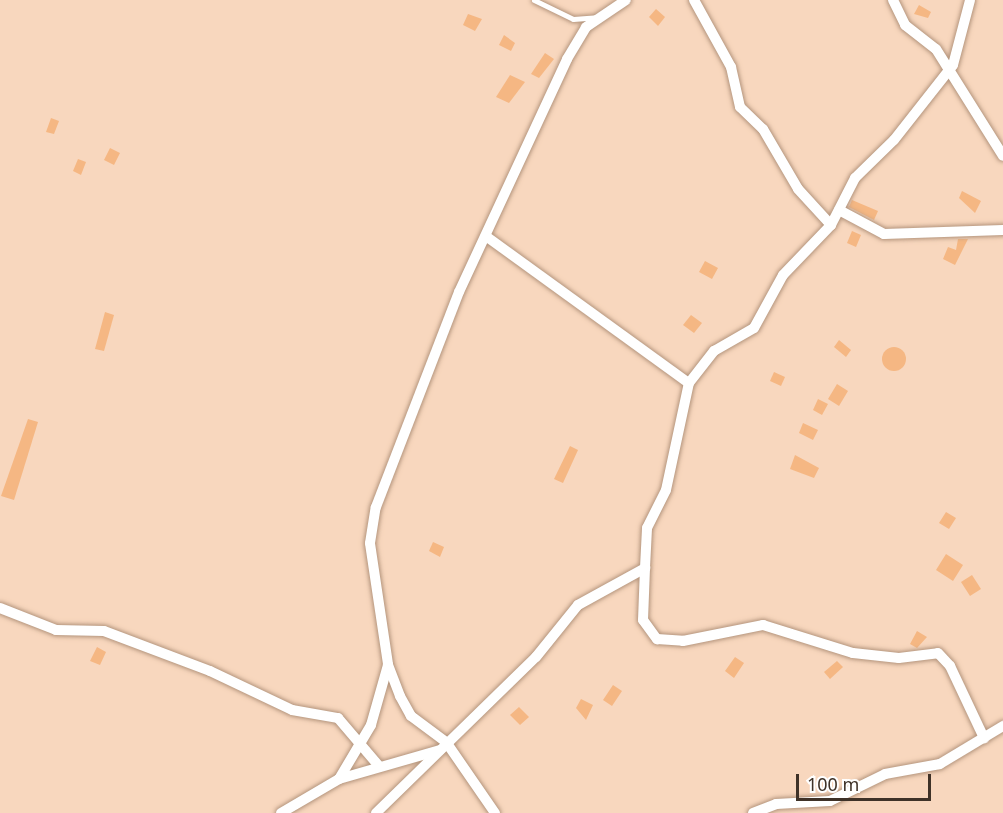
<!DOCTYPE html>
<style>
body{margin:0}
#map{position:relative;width:1003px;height:813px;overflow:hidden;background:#f8d7be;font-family:"Noto Sans",sans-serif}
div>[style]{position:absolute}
.building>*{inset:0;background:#f5b783}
.round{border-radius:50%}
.roads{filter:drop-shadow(0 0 2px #b4957d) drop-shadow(0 0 2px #b4957d)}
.service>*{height:5px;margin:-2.5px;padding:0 2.5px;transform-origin:2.5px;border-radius:2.5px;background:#fff}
.minor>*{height:10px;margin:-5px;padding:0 5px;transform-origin:5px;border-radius:5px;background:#fff}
span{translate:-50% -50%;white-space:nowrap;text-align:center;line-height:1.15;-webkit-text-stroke:4.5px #fff;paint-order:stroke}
.scale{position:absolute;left:796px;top:774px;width:135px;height:27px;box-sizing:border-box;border:3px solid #3f3228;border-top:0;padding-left:8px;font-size:18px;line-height:21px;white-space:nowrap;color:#3f3228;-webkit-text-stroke:4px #fff;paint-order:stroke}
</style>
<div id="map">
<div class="building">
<i style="clip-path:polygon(919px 5px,931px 12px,928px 18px,914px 14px)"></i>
<i style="clip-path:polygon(656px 9px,665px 17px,658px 26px,649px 17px)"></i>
<i style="clip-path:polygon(468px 14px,482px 19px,475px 31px,463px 25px)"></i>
<i style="clip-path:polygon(504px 35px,515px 43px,511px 51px,499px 45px)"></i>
<i style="clip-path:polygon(545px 53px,554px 59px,539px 78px,531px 74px)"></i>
<i style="clip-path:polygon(510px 75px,525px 82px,509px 103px,496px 97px)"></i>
<i style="clip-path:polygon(51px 118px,59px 121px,54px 134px,46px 132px)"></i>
<i style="clip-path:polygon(110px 148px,120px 153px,114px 165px,104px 160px)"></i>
<i style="clip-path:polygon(78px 159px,86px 162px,81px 175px,73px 171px)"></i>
<i style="clip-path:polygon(962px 191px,981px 201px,975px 213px,959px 198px)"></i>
<i style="clip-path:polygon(852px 200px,878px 211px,874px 220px,849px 207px)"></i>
<i style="clip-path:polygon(852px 231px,861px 235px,856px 247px,847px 243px)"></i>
<i style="clip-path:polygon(958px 239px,968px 239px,955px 265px,943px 259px,948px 247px,956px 250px)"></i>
<i style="clip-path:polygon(705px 261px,718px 268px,712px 279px,699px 272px)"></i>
<i style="clip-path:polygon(105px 312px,114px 315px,104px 351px,95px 349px)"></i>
<i style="clip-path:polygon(691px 315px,702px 323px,694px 333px,683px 325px)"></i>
<i style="clip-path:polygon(839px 340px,851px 350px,846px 357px,834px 347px)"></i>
<i class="round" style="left:882px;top:347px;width:24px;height:24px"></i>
<i style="clip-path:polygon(774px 372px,785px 377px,781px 386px,770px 381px)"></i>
<i style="clip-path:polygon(837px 384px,848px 391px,839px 406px,828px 399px)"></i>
<i style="clip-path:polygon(818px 399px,828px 404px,822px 415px,813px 410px)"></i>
<i style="clip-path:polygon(28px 419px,38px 422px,14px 500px,1px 496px)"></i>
<i style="clip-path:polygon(803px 423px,818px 430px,813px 440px,799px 433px)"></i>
<i style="clip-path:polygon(570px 446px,578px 450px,563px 483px,554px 479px)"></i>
<i style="clip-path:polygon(795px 455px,819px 468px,814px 478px,790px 469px)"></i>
<i style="clip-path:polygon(946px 512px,956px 518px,949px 529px,939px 523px)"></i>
<i style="clip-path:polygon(433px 542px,444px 547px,440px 557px,429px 551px)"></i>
<i style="clip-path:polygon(946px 554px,963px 565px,953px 581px,936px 570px)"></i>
<i style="clip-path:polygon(972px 575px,981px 589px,970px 596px,961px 582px)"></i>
<i style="clip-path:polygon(917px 631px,927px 637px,917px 648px,910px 644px)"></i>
<i style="clip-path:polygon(97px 647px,106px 652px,100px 665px,90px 661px)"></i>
<i style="clip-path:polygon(735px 657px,744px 663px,734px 678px,725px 671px)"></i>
<i style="clip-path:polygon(837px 661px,843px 667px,830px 679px,824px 672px)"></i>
<i style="clip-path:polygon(613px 685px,622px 691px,612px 706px,603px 700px)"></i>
<i style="clip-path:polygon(581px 699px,593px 705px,586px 720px,576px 708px)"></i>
<i style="clip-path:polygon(519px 707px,529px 717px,520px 725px,510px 715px)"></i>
</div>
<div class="roads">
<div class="service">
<i style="left:534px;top:0;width:43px;rotate:26deg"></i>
<i style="left:573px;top:19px;width:27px;rotate:-4deg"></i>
</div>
<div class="minor">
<i style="left:694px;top:0;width:77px;rotate:61.1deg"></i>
<i style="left:731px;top:67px;width:41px;rotate:77.3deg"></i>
<i style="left:740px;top:107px;width:32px;rotate:44deg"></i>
<i style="left:763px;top:129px;width:69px;rotate:59.7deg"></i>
<i style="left:798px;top:189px;width:49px;rotate:47.5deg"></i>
<i style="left:893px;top:0;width:28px;rotate:64deg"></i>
<i style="left:905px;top:25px;width:39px;rotate:38deg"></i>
<i style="left:936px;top:49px;width:126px;rotate:57.9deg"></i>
<i style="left:839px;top:210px;width:51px;rotate:28.1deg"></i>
<i style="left:884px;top:234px;width:119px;rotate:-1.9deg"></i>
<i style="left:487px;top:237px;width:249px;rotate:35.9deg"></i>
<i style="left:645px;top:568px;width:52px;rotate:92.2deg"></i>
<i style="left:643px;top:620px;width:24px;rotate:54deg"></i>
<i style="left:657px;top:639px;width:26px;rotate:4deg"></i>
<i style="left:683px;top:641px;width:82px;rotate:-11.3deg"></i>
<i style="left:763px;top:625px;width:94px;rotate:17.3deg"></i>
<i style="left:853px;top:653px;width:46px;rotate:6.2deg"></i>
<i style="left:899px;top:658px;width:39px;rotate:-7deg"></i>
<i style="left:938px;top:653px;width:18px;rotate:47deg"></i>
<i style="left:950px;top:666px;width:80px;rotate:64.7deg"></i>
<i style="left:0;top:608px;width:60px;rotate:21.4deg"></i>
<i style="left:56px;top:630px;width:48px;rotate:1.2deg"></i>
<i style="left:104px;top:631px;width:113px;rotate:20.7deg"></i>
<i style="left:210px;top:671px;width:91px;rotate:25.4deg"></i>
<i style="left:292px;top:710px;width:47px;rotate:9.9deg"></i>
<i style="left:338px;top:718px;width:63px;rotate:49.5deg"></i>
<i style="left:339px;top:779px;width:63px;rotate:-59.3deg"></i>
<i style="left:371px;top:725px;width:62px;rotate:-74.2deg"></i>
<i style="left:281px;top:813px;width:67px;rotate:-30.4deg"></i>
<i style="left:339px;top:779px;width:105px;rotate:-16deg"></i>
<i style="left:376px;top:813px;width:223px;rotate:-44.3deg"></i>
<i style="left:536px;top:657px;width:67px;rotate:-51.1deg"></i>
<i style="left:578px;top:605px;width:77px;rotate:-28.9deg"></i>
<i style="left:645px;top:568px;width:40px;rotate:-87.1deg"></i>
<i style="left:647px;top:528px;width:42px;rotate:-63.4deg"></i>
<i style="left:666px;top:490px;width:109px;rotate:-77.9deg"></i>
<i style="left:689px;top:383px;width:41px;rotate:-52deg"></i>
<i style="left:714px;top:351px;width:46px;rotate:-29.9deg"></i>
<i style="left:754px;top:328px;width:60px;rotate:-61.3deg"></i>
<i style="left:783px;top:275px;width:69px;rotate:-46.2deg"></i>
<i style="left:831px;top:225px;width:53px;rotate:-62.9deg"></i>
<i style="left:855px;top:178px;width:54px;rotate:-44.3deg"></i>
<i style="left:894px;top:140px;width:95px;rotate:-51.8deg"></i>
<i style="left:953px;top:65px;width:67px;rotate:-75.3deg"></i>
<i style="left:495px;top:813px;width:86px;rotate:-124.6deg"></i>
<i style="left:446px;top:742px;width:44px;rotate:-143.4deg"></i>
<i style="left:411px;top:716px;width:23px;rotate:-119deg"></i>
<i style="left:400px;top:696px;width:34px;rotate:-111deg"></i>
<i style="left:388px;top:664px;width:122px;rotate:-98.5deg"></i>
<i style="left:370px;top:543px;width:36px;rotate:-81deg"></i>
<i style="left:376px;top:507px;width:230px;rotate:-68.9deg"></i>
<i style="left:459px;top:292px;width:257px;rotate:-65.1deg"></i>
<i style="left:567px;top:59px;width:37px;rotate:-59deg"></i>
<i style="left:586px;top:27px;width:48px;rotate:-34deg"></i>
<i style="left:753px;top:813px;width:25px;rotate:-21deg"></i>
<i style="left:776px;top:804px;width:54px;rotate:-3.2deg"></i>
<i style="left:830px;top:801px;width:61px;rotate:-26.1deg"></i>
<i style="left:885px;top:774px;width:56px;rotate:-10.3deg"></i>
<i style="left:940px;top:764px;width:74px;rotate:-31.1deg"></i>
</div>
</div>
<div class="scale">100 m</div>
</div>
